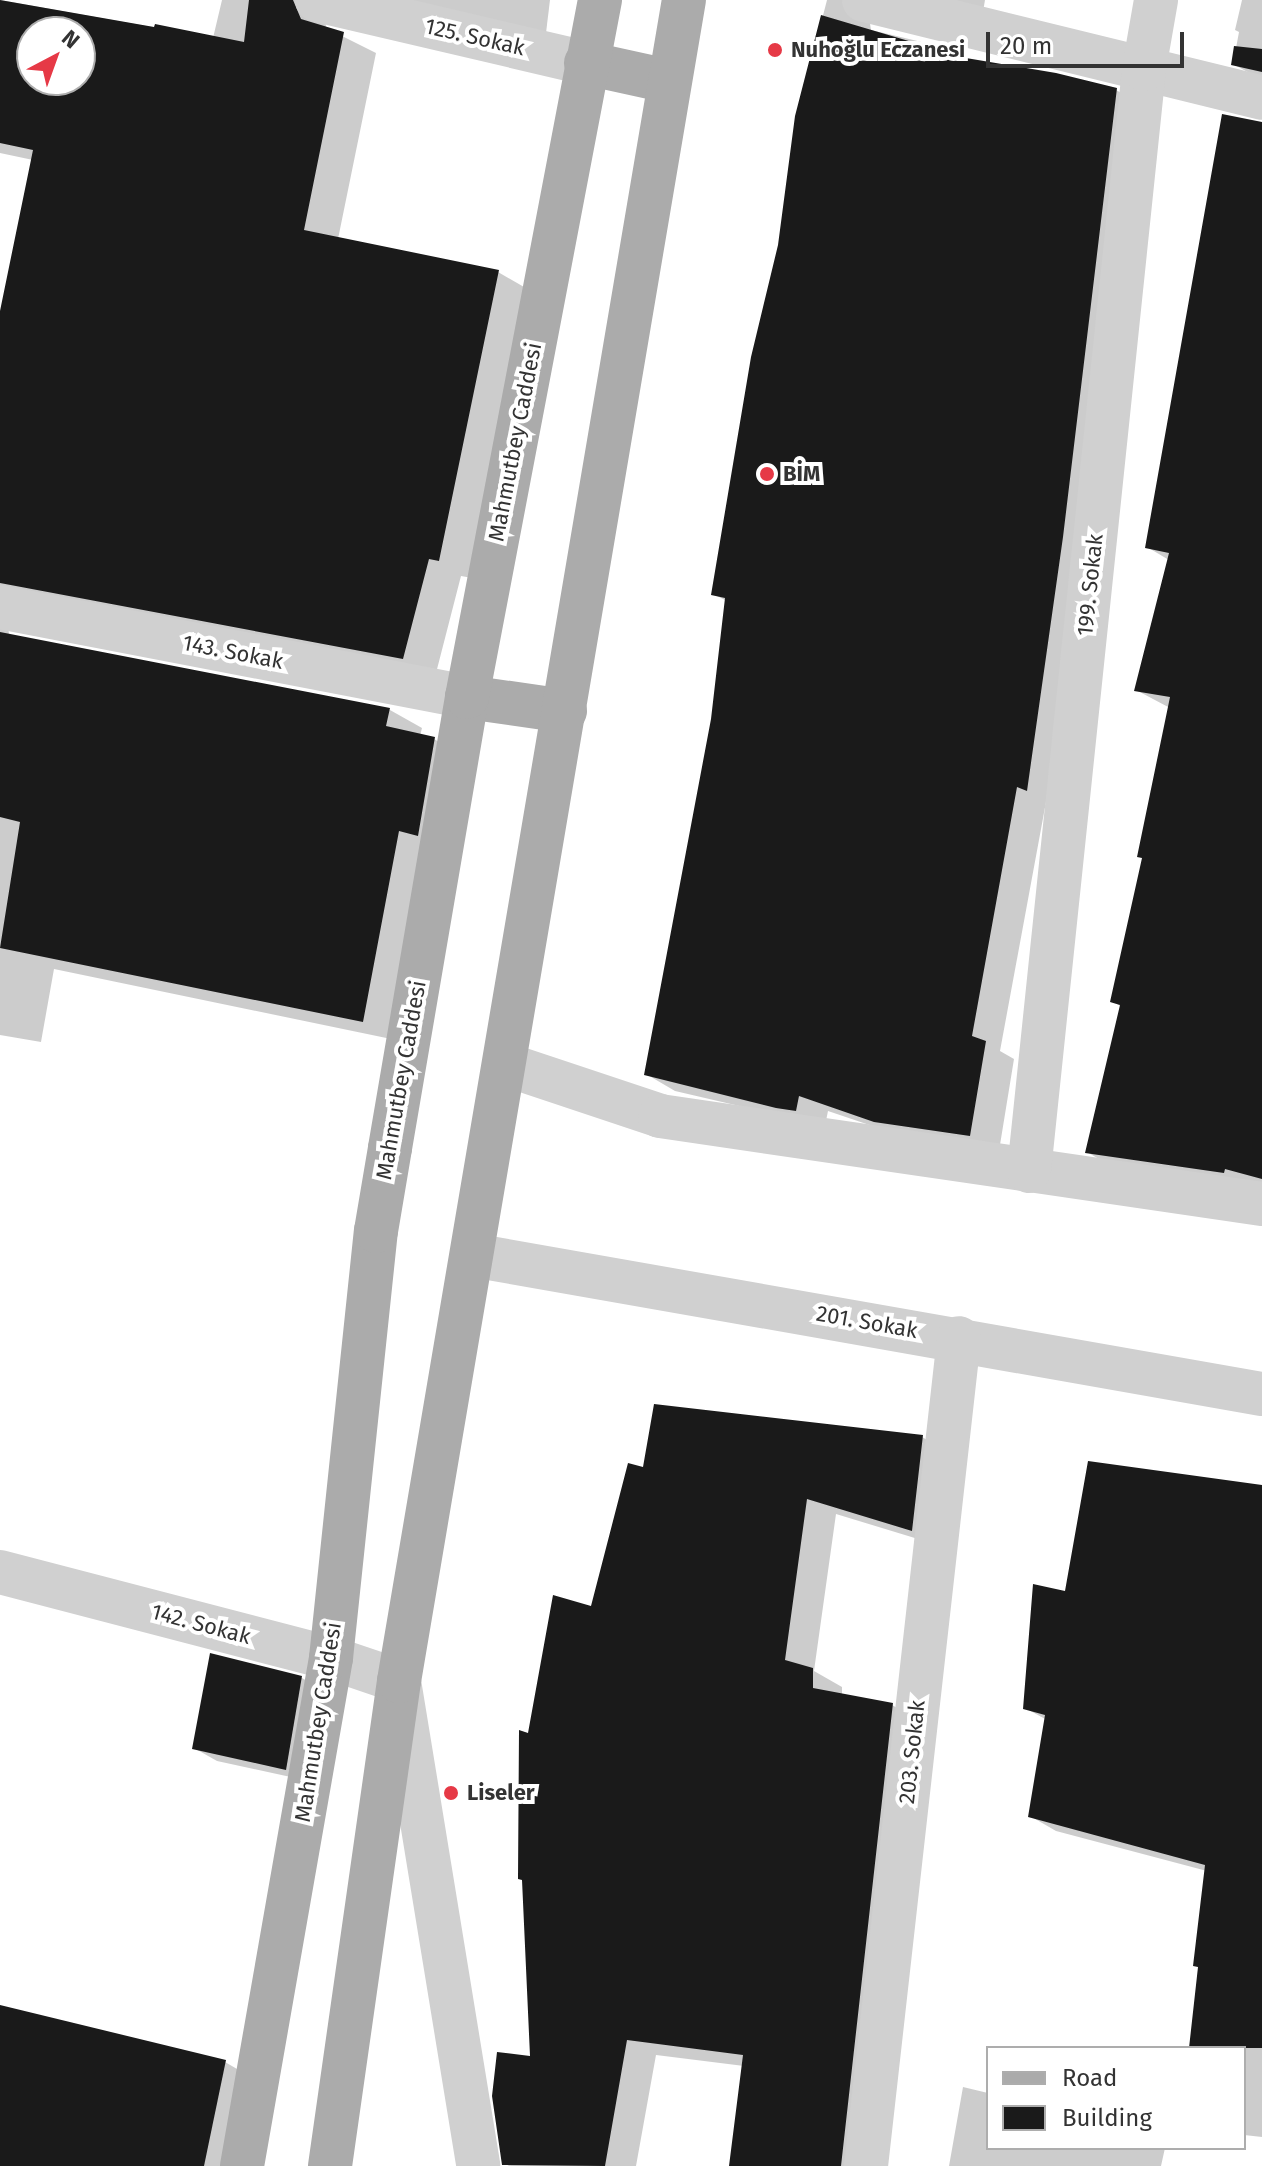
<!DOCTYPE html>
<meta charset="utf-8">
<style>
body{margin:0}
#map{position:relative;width:1262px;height:2166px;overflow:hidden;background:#fff;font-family:"Fira Sans",sans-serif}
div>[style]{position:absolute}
.shadow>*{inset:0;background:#0003}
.building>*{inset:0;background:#1a1a1a}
.minor>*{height:44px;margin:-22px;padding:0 22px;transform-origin:22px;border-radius:22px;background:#d0d0d0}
.major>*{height:44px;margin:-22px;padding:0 22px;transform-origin:22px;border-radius:22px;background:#ababab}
.dots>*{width:22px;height:22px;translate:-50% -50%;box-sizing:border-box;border:4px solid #fff;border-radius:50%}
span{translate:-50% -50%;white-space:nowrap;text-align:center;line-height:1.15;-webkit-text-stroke:8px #fff;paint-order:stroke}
.street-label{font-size:22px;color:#333}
.poi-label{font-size:22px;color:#333;font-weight:700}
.left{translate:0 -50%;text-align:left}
.legend{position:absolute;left:986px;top:2046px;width:260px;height:104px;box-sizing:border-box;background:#fff;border:2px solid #adadad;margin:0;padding:10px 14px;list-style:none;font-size:24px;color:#333}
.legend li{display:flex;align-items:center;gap:16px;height:40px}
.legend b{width:40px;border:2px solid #adadad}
.north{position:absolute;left:16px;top:16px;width:80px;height:80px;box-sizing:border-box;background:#fff;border:2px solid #adadad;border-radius:50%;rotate:41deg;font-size:22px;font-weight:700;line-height:32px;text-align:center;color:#333}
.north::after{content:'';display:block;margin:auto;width:28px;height:36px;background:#e63946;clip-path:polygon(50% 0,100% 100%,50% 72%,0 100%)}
.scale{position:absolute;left:986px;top:32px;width:198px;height:36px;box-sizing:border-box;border:4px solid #333;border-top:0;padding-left:10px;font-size:24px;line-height:28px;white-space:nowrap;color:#333;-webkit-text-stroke:6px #fff;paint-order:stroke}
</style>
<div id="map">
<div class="shadow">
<i style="clip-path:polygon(evenodd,0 0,213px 38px,222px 0,334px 0,325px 14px,326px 28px,376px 53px,338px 239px,498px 272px,531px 291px,472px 578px,461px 576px,435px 677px,8px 621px,9px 636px,390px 710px,422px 728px,420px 736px,434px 739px,467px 758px,396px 1040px,54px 969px,41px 1042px,0 1035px,0 321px,33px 160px,0 153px,0 0,32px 32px,80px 32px,80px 80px,32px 80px,32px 32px)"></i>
<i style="clip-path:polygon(406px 0,550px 0,546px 33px)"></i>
<i style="clip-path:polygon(827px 0,874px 0,868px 10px,871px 30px,947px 48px,969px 61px,1116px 90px,1145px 106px,1046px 802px,1000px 1051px,1014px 1059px,999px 1151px,905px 1137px,828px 1111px,825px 1126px,675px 1091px,646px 1074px,713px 720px,727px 601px,713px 594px,780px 245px,797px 116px)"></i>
<i style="clip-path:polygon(929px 0,985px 0,983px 12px)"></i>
<i style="clip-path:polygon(1242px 0,1262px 0,1262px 80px,1233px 64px,1239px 32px,1235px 30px)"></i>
<i style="clip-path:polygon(1262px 123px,1262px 1187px,1116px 1169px,1087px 1152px,1122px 1007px,1112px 1001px,1144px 859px,1170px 708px,1136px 690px,1169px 560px,1147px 547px)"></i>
<i style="clip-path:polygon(922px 1437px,952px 1454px,941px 1546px,836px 1514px,814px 1671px,842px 1687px,842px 1696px,892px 1705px,921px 1722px,872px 2166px,731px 2166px,744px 2066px,656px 2055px,636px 2166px,509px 2166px,504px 2163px,533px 2058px,530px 1736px,593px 1608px,645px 1470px)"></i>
<i style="clip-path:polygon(1262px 1487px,1262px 2137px,1244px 2135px,1244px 2048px,1191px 2048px,1207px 1871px,1056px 1831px,1030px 1816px,1047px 1720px,1025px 1708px,1067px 1593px)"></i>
<i style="clip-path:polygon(212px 1655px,302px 1678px,324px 1691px,309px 1781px,217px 1761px,194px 1748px)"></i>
<i style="clip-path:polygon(0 2007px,225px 2062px,261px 2083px,244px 2166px,0 2166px)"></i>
<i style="clip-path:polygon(963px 2087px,988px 2093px,988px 2148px,1165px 2148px,1161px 2166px,949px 2166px)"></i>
</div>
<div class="building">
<i style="clip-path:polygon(evenodd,0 0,154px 27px,155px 24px,244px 42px,249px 0,293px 0,301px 19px,344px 32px,304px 230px,499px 270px,439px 561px,429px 559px,403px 659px,0 583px,0 311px,33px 150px,0 143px,0 0,32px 32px,80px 32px,80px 80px,32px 80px,32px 32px)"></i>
<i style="clip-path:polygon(821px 15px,966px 58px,1056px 73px,1117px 88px,1063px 537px,1027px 791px,1017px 787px,972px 1036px,986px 1041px,970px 1136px,874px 1122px,799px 1096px,796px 1111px,776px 1108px,644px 1075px,711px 719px,725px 598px,711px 595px,751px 357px,778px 245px,795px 116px)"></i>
<i style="clip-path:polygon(1234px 46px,1262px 49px,1262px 72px,1231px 65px)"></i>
<i style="clip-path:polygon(1222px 114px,1262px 122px,1262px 1179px,1225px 1169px,1224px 1173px,1085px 1153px,1120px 1005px,1110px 1002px,1142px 858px,1137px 857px,1170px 697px,1134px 691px,1169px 553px,1145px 548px)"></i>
<i style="clip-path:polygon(0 632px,390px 708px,386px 726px,435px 737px,418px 836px,399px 831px,363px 1022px,0 948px,20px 822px,0 817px)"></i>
<i style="clip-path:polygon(654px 1404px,923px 1435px,912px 1531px,807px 1499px,785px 1660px,813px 1668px,813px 1688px,893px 1703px,841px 2166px,729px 2166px,743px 2055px,627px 2040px,605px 2166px,502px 2165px,492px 2096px,497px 2052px,530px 2056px,522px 1880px,518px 1879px,519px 1730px,528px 1733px,553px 1595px,591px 1606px,628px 1463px,643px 1467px)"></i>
<i style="clip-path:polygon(1088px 1461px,1262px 1485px,1262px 2048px,1189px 2048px,1198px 1967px,1193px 1966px,1205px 1865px,1028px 1817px,1045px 1715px,1023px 1709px,1033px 1584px,1065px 1591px)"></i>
<i style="clip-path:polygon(210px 1653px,302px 1676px,286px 1770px,192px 1749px)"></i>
<i style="clip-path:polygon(0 2005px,226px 2060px,204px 2166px,0 2166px)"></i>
</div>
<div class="minor">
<i style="left:317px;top:0;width:276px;rotate:13.2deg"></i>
<i style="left:864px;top:0;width:410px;rotate:13.8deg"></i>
<i style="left:0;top:607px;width:476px;rotate:10.9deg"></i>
<i style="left:505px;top:1064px;width:163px;rotate:18.5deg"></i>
<i style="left:660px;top:1116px;width:608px;rotate:8.32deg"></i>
<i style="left:1029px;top:1171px;width:1108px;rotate:-84.04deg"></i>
<i style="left:1144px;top:69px;width:70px;rotate:-80.1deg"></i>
<i style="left:472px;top:1255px;width:802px;rotate:9.98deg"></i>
<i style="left:0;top:1572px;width:342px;rotate:14.6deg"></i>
<i style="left:331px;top:1658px;width:72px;rotate:18.7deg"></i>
<i style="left:399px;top:1681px;width:491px;rotate:80.7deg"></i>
<i style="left:866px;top:2166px;width:833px;rotate:-83.59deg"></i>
</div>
<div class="major">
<i style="left:586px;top:63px;width:84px;rotate:12.4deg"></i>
<i style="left:467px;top:697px;width:99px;rotate:8.1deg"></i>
<i style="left:242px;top:2166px;width:516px;rotate:-80.06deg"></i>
<i style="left:331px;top:1658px;width:429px;rotate:-84deg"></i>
<i style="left:376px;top:1231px;width:84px;rotate:-80.4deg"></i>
<i style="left:390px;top:1148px;width:458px;rotate:-80.3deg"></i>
<i style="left:467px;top:697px;width:710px;rotate:-79.2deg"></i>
<i style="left:330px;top:2166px;width:490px;rotate:-81.9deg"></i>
<i style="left:399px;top:1681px;width:1705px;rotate:-80.38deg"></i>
</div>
<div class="dots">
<i style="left:775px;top:50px;background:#e63946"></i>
<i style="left:767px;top:474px;background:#e63946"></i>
<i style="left:451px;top:1793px;background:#e63946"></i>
</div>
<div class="street-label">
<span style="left:475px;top:37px;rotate:13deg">125. Sokak</span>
<span style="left:515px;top:442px;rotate:-79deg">Mahmutbey Caddesi</span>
<span style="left:1090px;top:585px;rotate:-84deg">199. Sokak</span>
<span style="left:233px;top:652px;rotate:11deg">143. Sokak</span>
<span style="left:401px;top:1080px;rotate:-80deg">Mahmutbey Caddesi</span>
<span style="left:867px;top:1322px;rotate:10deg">201. Sokak</span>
<span style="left:201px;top:1624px;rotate:15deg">142. Sokak</span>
<span style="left:318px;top:1722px;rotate:-81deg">Mahmutbey Caddesi</span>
<span style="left:912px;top:1752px;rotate:-84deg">203. Sokak</span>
</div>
<div class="poi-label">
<span class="left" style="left:791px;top:50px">Nuhoğlu Eczanesi</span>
<span class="left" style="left:783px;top:474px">BİM</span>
<span class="left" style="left:467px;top:1793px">Liseler</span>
</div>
<ul class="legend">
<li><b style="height:10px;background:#ababab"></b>Road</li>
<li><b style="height:22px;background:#1a1a1a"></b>Building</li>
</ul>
<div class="north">N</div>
<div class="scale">20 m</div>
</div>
